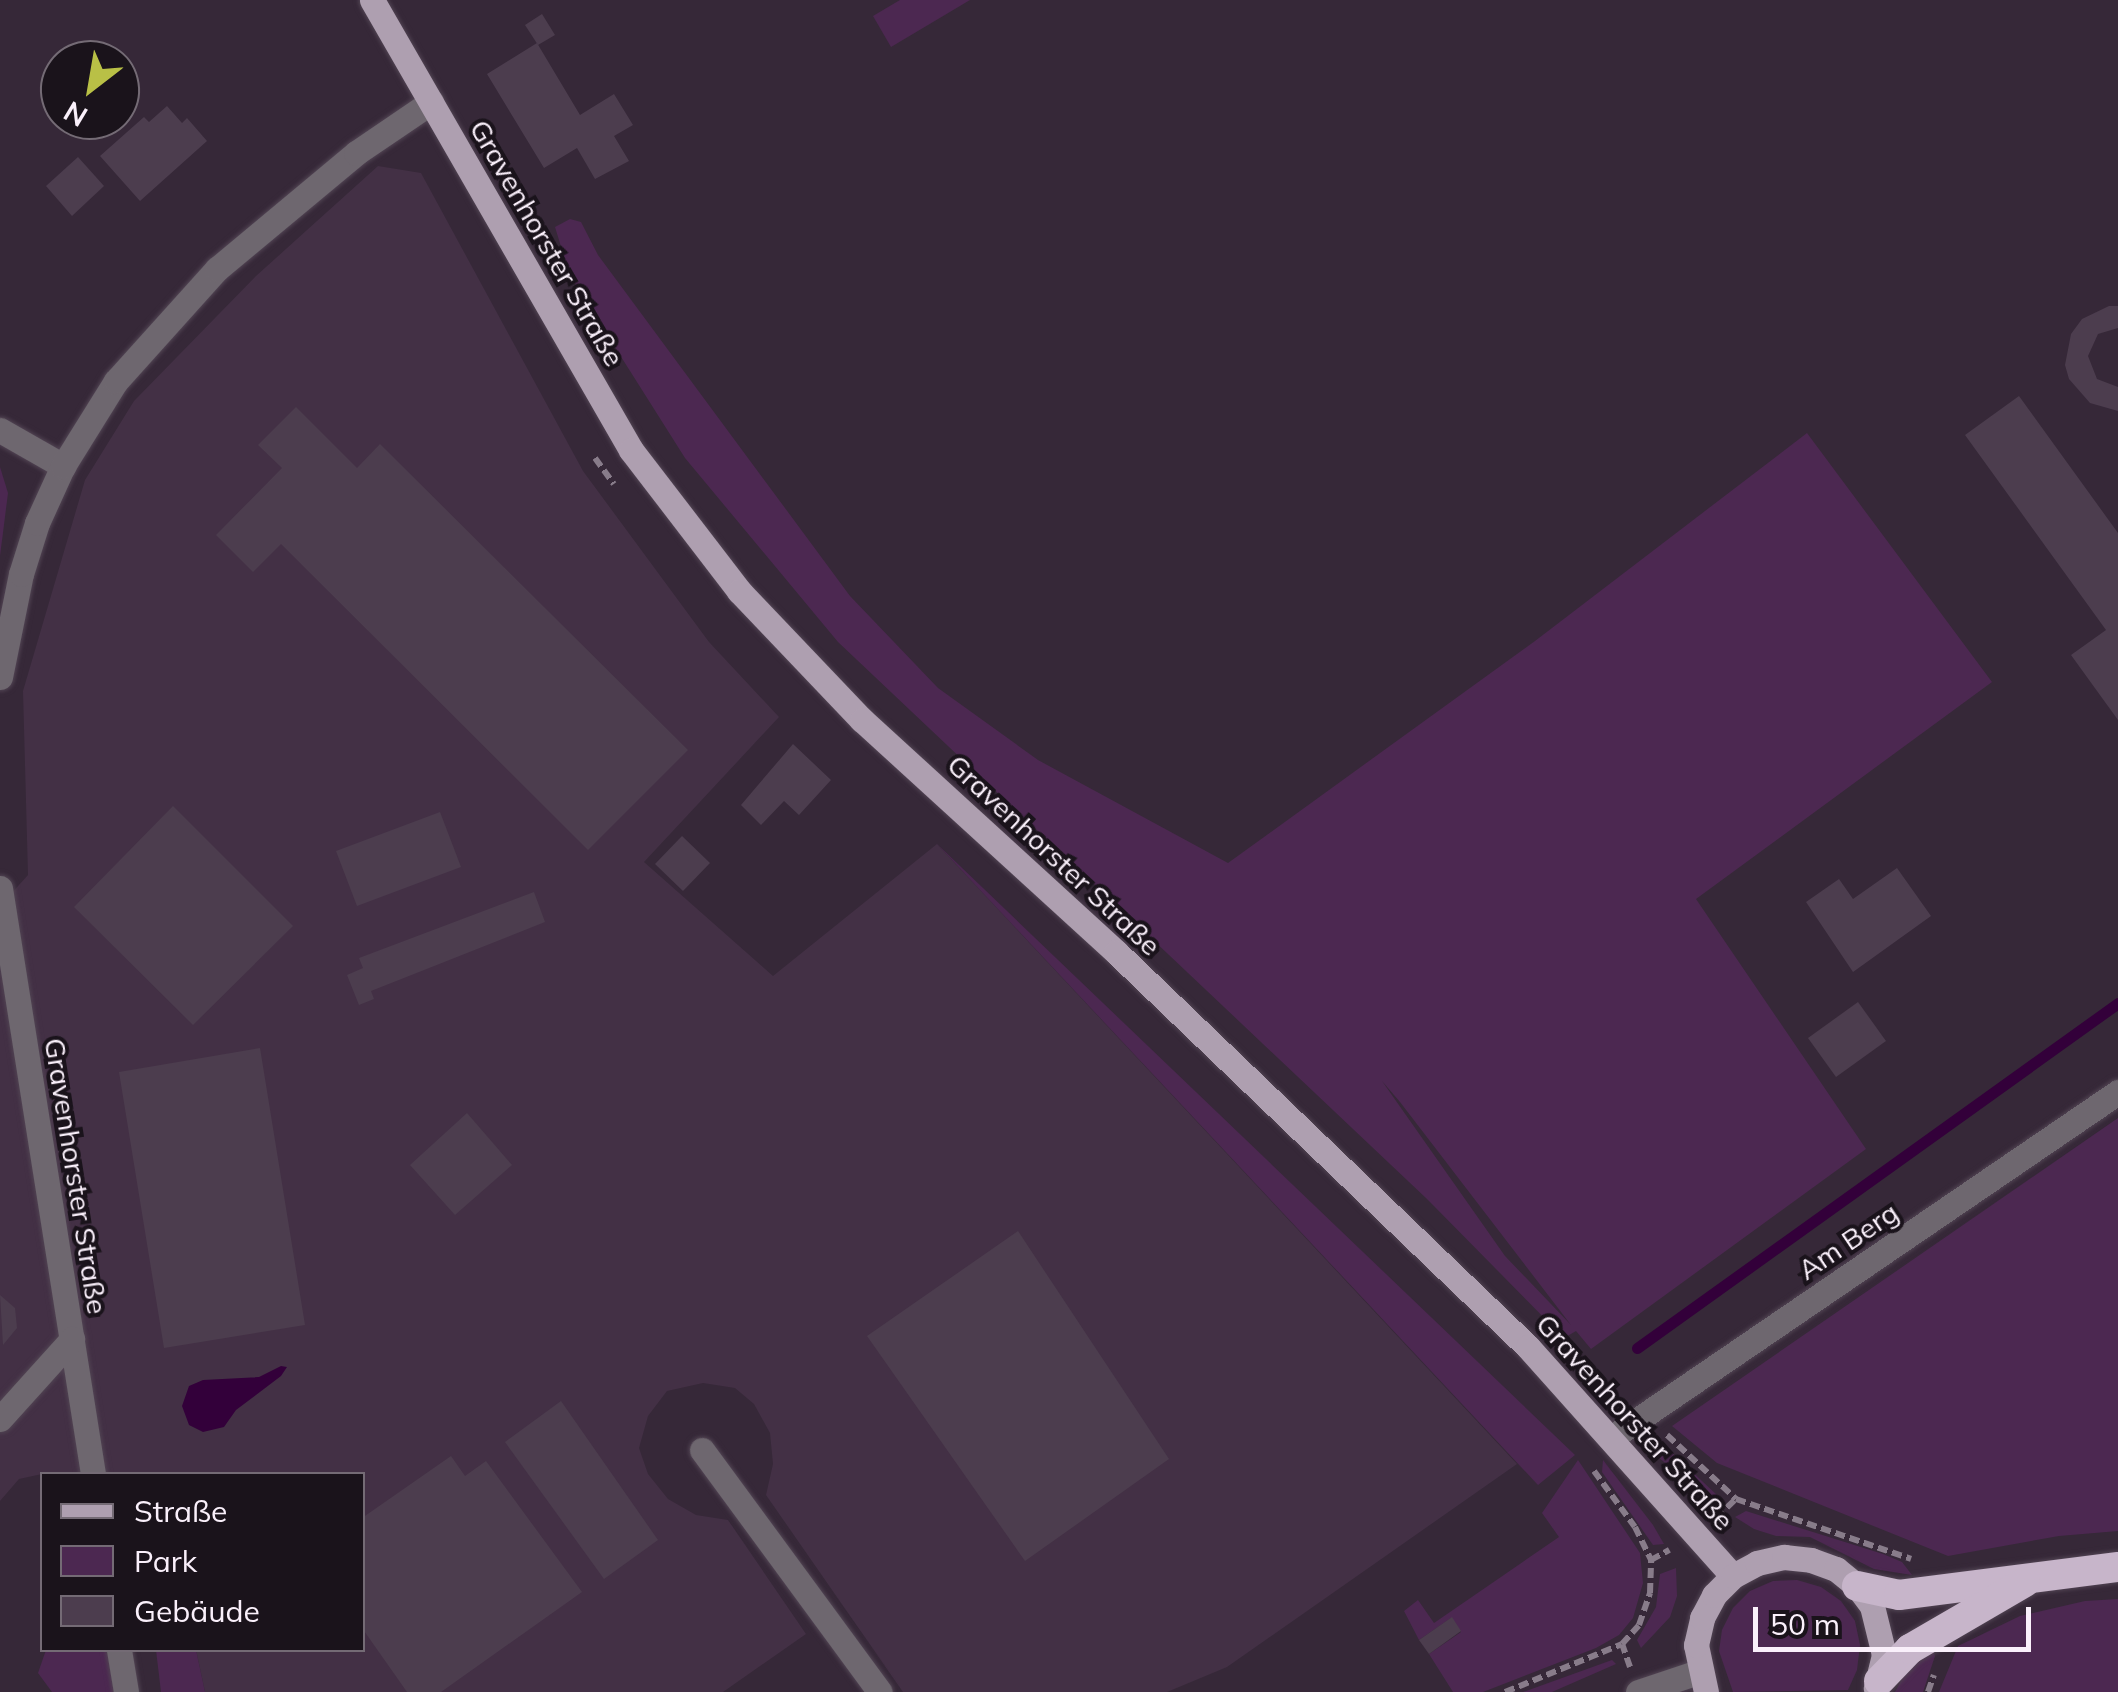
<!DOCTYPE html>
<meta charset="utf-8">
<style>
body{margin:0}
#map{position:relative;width:2118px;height:1692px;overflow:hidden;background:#362838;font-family:Mulish,sans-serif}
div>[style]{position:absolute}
.built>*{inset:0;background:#433045}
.green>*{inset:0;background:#4c2851}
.water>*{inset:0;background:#33003a}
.stream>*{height:11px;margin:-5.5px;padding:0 5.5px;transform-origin:5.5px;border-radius:5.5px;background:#33003a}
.building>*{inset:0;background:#4c3d4e}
.path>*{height:6px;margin-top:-3px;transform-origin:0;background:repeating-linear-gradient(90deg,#887c8a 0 10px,transparent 0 15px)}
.roads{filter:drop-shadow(0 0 2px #514453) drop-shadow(0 0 2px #514453)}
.minor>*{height:25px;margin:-12.5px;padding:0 12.5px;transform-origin:12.5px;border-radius:12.5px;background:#6e676f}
.major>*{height:25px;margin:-12.5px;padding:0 12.5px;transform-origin:12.5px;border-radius:12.5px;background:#ae9fb0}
.highway>*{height:30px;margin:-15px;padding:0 15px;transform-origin:15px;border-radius:15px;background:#c7b5ca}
span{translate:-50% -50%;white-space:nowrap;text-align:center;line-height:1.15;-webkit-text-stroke:8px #1a131b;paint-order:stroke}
.street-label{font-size:28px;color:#faf0fb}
.legend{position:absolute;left:40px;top:1472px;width:325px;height:180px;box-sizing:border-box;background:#1a131b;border:2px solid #746b75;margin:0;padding:12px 18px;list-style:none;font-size:30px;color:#faf0fb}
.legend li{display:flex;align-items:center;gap:20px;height:50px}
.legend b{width:50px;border:2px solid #746b75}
.north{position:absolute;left:40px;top:40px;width:100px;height:100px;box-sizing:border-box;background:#1a131b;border:2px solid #746b75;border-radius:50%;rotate:211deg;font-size:28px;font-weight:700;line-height:40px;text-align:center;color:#faf0fb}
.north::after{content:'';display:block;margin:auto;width:35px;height:45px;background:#b9c046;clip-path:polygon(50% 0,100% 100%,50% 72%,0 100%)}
.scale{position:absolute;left:1753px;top:1607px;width:278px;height:45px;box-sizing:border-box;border:5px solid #faf0fb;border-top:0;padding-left:12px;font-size:30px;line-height:35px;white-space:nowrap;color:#faf0fb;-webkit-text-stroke:8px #1a131b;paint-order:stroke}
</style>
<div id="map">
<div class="built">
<i style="clip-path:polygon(378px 166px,421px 173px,583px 471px,709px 642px,779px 717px,644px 862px,773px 976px,937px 844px,1517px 1464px,1227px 1667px,1167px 1692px,903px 1692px,766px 1495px,773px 1464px,770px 1433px,754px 1404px,735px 1388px,703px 1383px,667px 1391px,648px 1416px,639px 1448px,648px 1474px,668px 1499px,696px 1515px,728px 1520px,806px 1634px,723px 1692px,205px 1692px,196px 1650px,362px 1650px,362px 1474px,42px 1474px,19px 1479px,0 1501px,0 906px,28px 875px,23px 691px,85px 480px,134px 401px,256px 276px)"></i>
</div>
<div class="green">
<i style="clip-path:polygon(900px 0,970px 0,891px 47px,873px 16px)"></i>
<i style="clip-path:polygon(evenodd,570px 219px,581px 222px,598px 255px,850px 596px,938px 688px,1038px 760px,1228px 863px,1535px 641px,1807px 433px,1992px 682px,1696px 899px,1866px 1149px,1591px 1349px,1576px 1331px,1564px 1338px,1427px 1199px,838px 642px,685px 458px,570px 276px,555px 227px,570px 219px,1382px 1081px,1400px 1102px,1571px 1325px,1505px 1256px,1382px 1081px)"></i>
<i style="clip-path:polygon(0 467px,8px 493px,0 556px)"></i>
<i style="clip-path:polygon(937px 844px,1575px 1455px,1538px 1485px)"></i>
<i style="clip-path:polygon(2118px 1118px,2118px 1531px,2059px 1536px,1948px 1556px,1717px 1463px,1672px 1426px)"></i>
<i style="clip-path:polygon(1668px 1449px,1719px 1497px,1715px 1504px,1658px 1457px)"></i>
<i style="clip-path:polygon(1578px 1460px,1640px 1553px,1643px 1583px,1633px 1618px,1619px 1635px,1596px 1648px,1483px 1692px,1453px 1692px,1429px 1654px,1461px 1632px,1451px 1618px,1419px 1640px,1404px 1611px,1418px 1600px,1434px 1623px,1559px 1537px,1542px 1513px)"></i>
<i style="clip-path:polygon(1603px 1460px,1653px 1525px,1664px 1544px,1653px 1545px,1602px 1472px)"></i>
<i style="clip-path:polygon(1746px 1511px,1883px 1554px,1902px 1562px,1912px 1575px,1874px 1569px,1810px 1537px,1776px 1536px,1754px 1529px,1735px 1517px)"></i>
<i style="clip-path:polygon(1676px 1568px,1677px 1596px,1670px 1617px,1641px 1648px,1637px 1640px,1656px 1607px,1660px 1574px)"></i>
<i style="clip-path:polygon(1797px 1580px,1821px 1587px,1841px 1601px,1855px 1621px,1860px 1645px,1857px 1670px,1848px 1690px,1733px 1692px,1719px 1651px,1722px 1630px,1733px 1608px,1750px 1591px,1773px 1581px)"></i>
<i style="clip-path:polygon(2118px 1599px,2118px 1692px,1939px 1692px,1958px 1646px,2020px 1616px,2085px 1601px)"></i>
<i style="clip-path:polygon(1932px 1649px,1935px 1656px,1923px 1692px,1895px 1692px,1906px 1671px)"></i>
<i style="clip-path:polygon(46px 1650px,106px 1650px,118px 1692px,52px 1692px,38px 1673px)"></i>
<i style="clip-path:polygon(156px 1650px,196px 1650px,205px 1692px,161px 1692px)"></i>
<i style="clip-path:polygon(1612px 1660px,1616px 1664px,1552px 1692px,1523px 1692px)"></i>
</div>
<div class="water">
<i style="clip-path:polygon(281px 1366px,287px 1367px,281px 1376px,236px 1410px,224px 1427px,203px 1432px,189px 1425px,182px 1406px,189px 1386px,203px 1380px,259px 1377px)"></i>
</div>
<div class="stream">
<i style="left:1637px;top:1348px;width:592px;rotate:-35.65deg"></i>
</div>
<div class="building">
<i style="clip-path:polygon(542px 14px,555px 35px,538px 45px,525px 25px)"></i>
<i style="clip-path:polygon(537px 43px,580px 115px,614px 94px,633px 125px,614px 136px,629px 161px,595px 179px,577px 148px,544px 168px,487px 74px)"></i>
<i style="clip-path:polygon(167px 106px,182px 123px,187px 118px,207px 141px,140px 201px,100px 156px,144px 117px,149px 122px)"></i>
<i style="clip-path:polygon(78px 157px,104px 186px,72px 216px,46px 186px)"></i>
<i style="clip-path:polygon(2109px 306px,2118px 306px,2118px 328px,2098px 334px,2088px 356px,2097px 379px,2118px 387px,2118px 411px,2090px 403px,2069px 379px,2065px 365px,2071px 334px,2082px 319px)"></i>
<i style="clip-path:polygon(2019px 396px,2118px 533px,2118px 720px,2071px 655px,2106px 630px,1965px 435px)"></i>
<i style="clip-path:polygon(296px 407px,357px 468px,380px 444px,688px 750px,588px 850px,281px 544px,253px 572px,216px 535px,282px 468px,258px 445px)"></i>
<i style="clip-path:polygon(793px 744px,831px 780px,799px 815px,784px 801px,761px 825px,741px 805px)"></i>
<i style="clip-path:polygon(173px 806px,293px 926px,193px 1025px,74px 907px)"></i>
<i style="clip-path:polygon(440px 812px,461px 867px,357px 906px,336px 851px)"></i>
<i style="clip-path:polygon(682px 836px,710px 863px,683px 891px,655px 864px)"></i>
<i style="clip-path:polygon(1897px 868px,1931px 916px,1853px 972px,1806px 902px,1839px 879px,1853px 899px)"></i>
<i style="clip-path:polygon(534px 892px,545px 922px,371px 991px,374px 999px,359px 1005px,347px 975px,363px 968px,359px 958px)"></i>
<i style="clip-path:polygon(1858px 1002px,1886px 1041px,1836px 1077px,1808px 1038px)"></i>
<i style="clip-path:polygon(260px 1048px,305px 1325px,164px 1348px,119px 1072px)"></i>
<i style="clip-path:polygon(467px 1113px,512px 1165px,455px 1215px,410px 1165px)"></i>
<i style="clip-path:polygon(1018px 1231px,1169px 1459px,1025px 1561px,867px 1336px)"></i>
<i style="clip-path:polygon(0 1295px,15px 1308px,17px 1328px,3px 1345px)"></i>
<i style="clip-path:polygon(561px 1401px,658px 1540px,604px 1579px,505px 1442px)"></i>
<i style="clip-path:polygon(451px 1456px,465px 1476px,486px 1461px,582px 1592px,441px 1692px,407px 1692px,362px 1628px,362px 1518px)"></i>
<i style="clip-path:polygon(1452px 1617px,1461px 1631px,1429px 1654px,1419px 1640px)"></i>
</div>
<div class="path">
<i style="left:595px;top:458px;width:32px;rotate:54deg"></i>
<i style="left:1667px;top:1435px;width:94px;rotate:42.8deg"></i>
<i style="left:1594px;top:1471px;width:69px;rotate:53.8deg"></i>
<i style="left:1635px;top:1527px;width:37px;rotate:64deg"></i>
<i style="left:1716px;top:1518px;width:28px;rotate:-44deg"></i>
<i style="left:1736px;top:1499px;width:185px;rotate:18.9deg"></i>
<i style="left:1630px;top:1667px;width:24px;rotate:-109deg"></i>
<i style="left:1622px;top:1644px;width:25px;rotate:-48deg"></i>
<i style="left:1639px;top:1625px;width:34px;rotate:-71deg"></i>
<i style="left:1650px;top:1593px;width:33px;rotate:-88deg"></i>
<i style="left:1651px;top:1560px;width:21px;rotate:-29deg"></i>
<i style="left:1505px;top:1692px;width:126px;rotate:-22.3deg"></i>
<i style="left:1928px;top:1692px;width:18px;rotate:-71deg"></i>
</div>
<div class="roads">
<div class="minor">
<i style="left:0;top:430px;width:73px;rotate:29.7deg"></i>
<i style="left:0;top:677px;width:105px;rotate:-78.5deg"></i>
<i style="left:21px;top:574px;width:53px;rotate:-72.6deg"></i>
<i style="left:37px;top:523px;width:63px;rotate:-65.5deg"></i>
<i style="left:63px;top:466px;width:100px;rotate:-58.1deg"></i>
<i style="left:116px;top:381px;width:151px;rotate:-48deg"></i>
<i style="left:217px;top:269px;width:181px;rotate:-39.8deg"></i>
<i style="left:356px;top:153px;width:91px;rotate:-34.2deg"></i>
<i style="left:0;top:888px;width:593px;rotate:80.98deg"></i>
<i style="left:0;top:1419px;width:108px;rotate:-48deg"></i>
<i style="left:1611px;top:1438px;width:614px;rotate:-34.31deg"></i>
<i style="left:702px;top:1450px;width:300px;rotate:53.7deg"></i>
<i style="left:119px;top:1650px;width:43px;rotate:80.5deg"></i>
<i style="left:1638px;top:1692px;width:63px;rotate:-18.4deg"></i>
</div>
<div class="major">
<i style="left:372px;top:0;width:519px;rotate:60.08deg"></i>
<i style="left:631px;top:450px;width:178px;rotate:52.5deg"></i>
<i style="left:739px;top:591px;width:178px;rotate:46.4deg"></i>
<i style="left:862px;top:720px;width:344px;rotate:42.4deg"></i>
<i style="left:1116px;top:952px;width:571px;rotate:43.79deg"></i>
<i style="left:1528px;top:1347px;width:307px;rotate:48.2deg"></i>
<i style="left:1706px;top:1692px;width:48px;rotate:-102deg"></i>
<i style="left:1696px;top:1645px;width:28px;rotate:-77deg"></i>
<i style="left:1702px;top:1618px;width:26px;rotate:-62deg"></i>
<i style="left:1714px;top:1595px;width:27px;rotate:-45deg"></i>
<i style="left:1733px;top:1576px;width:27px;rotate:-28deg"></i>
<i style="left:1757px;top:1563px;width:28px;rotate:-13deg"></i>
<i style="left:1784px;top:1557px;width:27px;rotate:6deg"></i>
<i style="left:1811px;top:1560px;width:27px;rotate:20deg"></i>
<i style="left:1836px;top:1569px;width:27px;rotate:39deg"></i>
<i style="left:1857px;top:1586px;width:25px;rotate:53deg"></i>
<i style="left:1872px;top:1606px;width:50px;rotate:76.2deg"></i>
<i style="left:1884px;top:1655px;width:34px;rotate:104deg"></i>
</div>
<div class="highway">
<i style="left:1857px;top:1586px;width:43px;rotate:12.1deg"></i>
<i style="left:1899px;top:1595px;width:221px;rotate:-7.3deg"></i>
<i style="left:1879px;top:1681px;width:45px;rotate:-45.9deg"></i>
<i style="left:1910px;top:1649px;width:133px;rotate:-30.2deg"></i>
</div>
</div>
<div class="street-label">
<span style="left:547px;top:243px;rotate:60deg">Gravenhorster Straße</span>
<span style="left:1054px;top:855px;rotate:43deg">Gravenhorster Straße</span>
<span style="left:76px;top:1176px;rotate:81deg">Gravenhorster Straße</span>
<span style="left:1848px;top:1241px;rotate:-34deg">Am Berg</span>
<span style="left:1635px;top:1422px;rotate:48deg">Gravenhorster Straße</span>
</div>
<ul class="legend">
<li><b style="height:12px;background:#ae9fb0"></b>Straße</li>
<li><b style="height:28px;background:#4c2851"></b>Park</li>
<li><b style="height:28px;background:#4c3d4e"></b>Gebäude</li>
</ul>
<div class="north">N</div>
<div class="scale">50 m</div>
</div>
